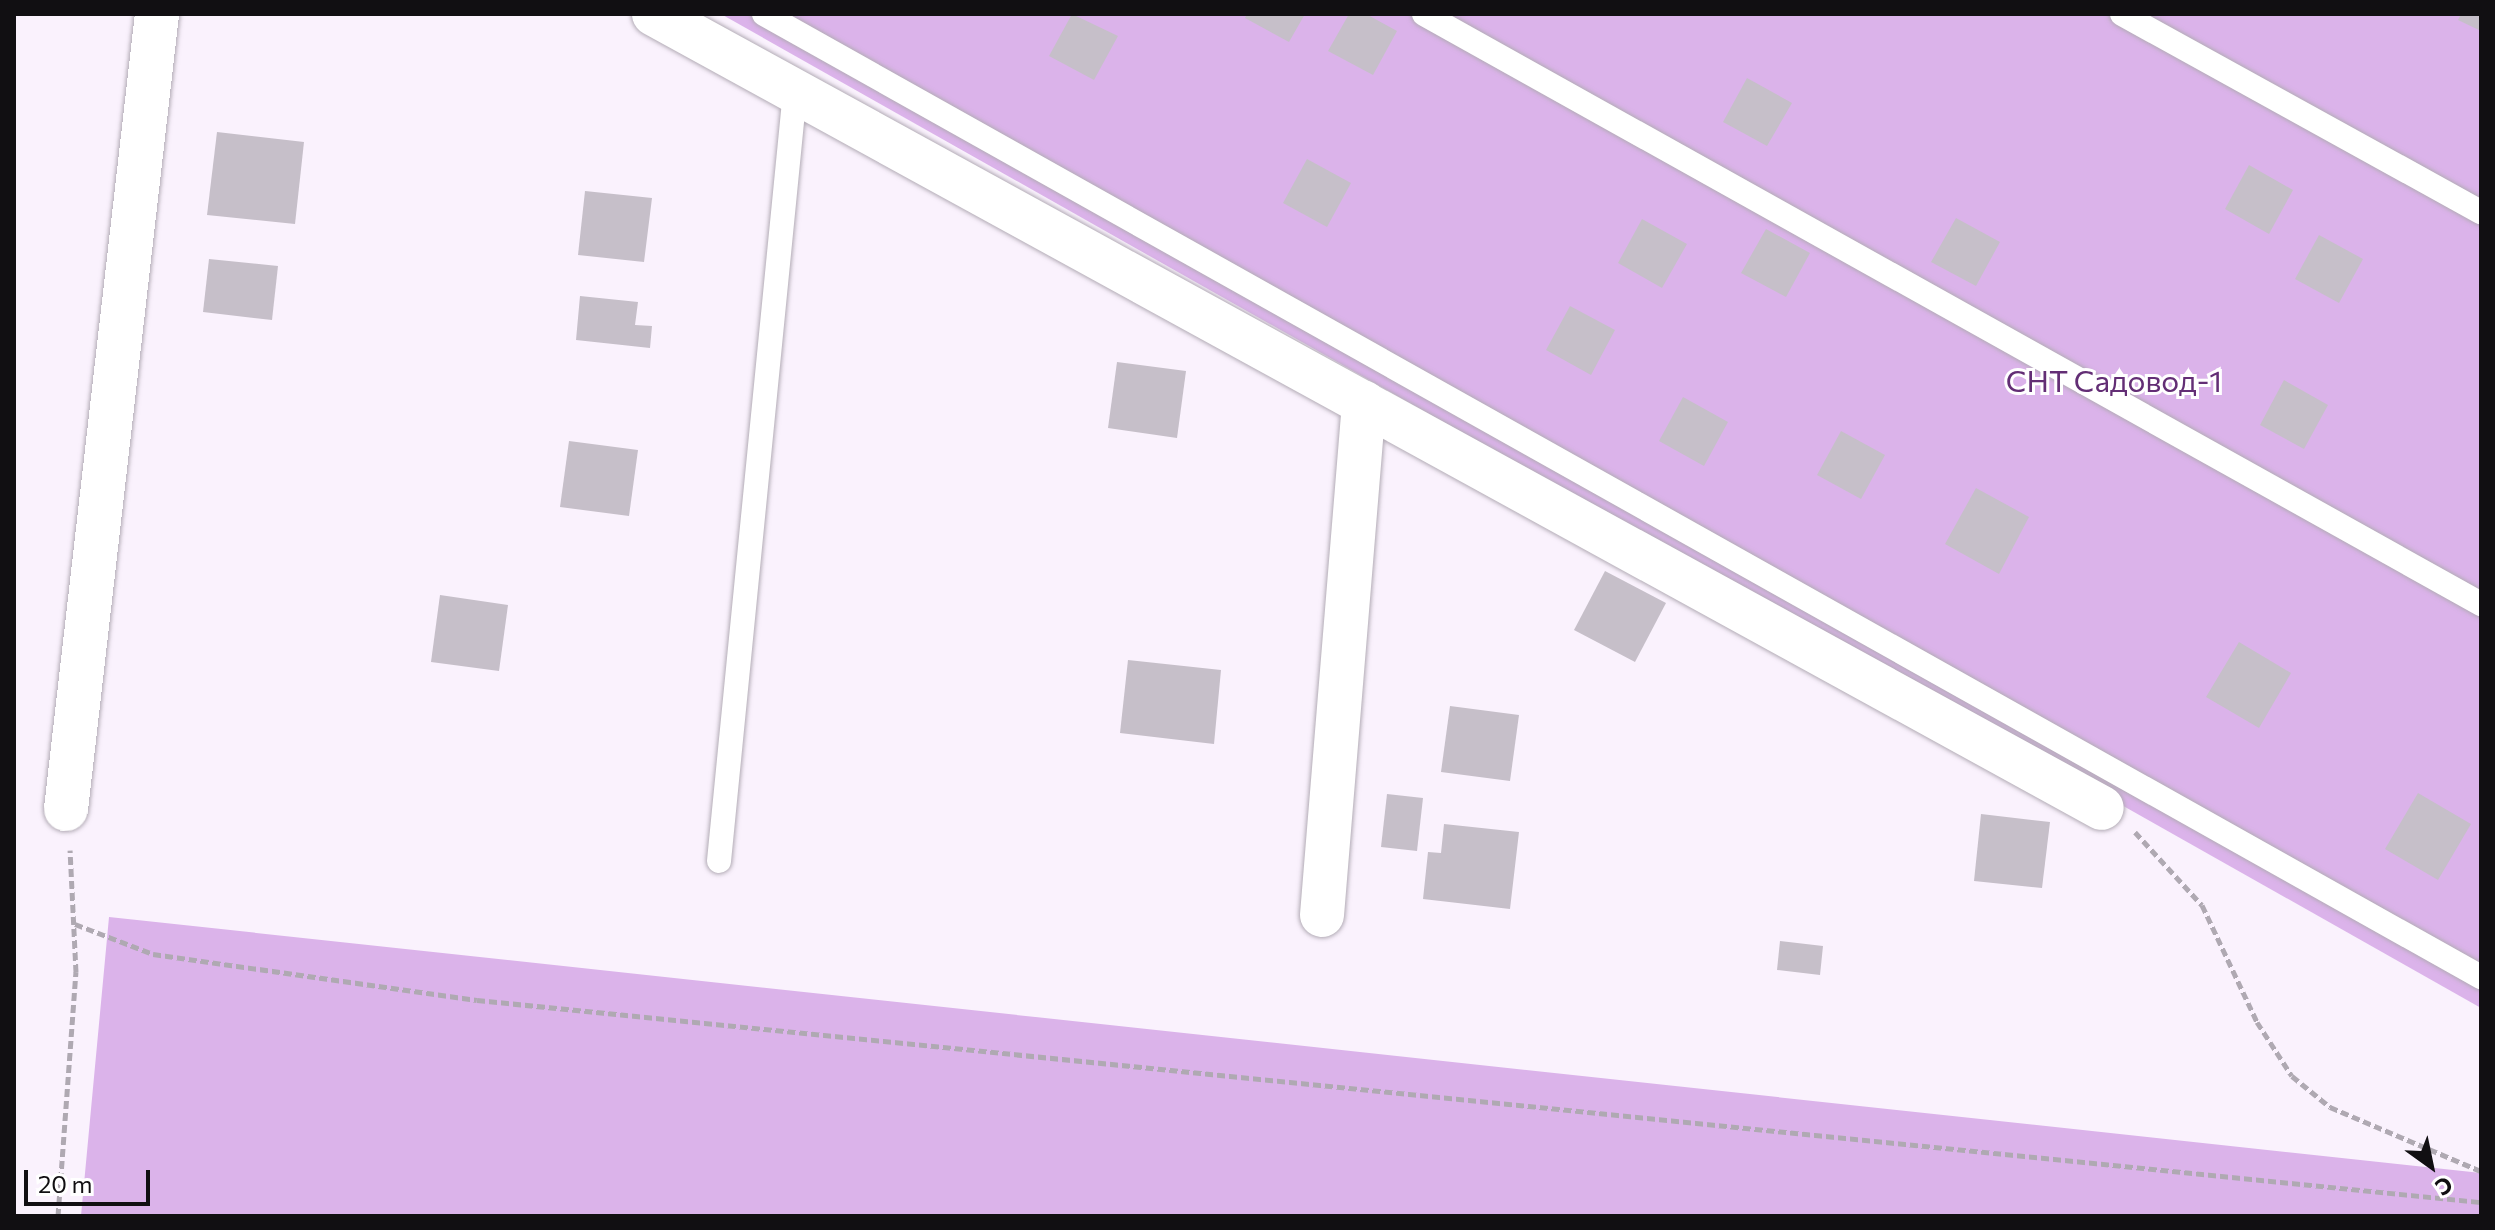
<!DOCTYPE html>
<meta charset="utf-8">
<style>
body{margin:0}
#map{position:relative;width:2495px;height:1230px;overflow:hidden;background:#faf2fd;font-family:Commissioner,sans-serif}
div>[style]{position:absolute}
.green>*{inset:0;background:#dbb3ea}
.building>*{inset:0;background:#c6bfc9}
.path>*{height:5px;margin-top:-2.5px;transform-origin:0;background:repeating-linear-gradient(90deg,#afa9b2 0 8px,transparent 0 12px)}
.roads{filter:drop-shadow(0 0 2px #b3acb6) drop-shadow(0 0 2px #b3acb6)}
.lane>*{height:24px;margin:-12px;padding:0 12px;transform-origin:12px;border-radius:12px;background:#fff}
.street>*{height:44px;margin:-22px;padding:0 22px;transform-origin:22px;border-radius:22px;background:#fff}
span{translate:-50% -50%;white-space:nowrap;text-align:center;line-height:1.15;-webkit-text-stroke:6px #fff;paint-order:stroke}
.park-label{font-size:30px;color:#632e75}
.frame{position:absolute;inset:0;border:16px solid #110f12;pointer-events:none}
.north{position:absolute;left:2391px;top:1126px;width:80px;height:80px;-webkit-text-stroke:6px #fff;paint-order:stroke;rotate:147deg;font-size:22px;font-weight:700;line-height:32px;text-align:center;color:#110f12}
.north::after{content:'';display:block;margin:auto;width:28px;height:36px;background:#110f12;clip-path:polygon(50% 0,100% 100%,50% 72%,0 100%)}
.scale{position:absolute;left:24px;top:1170px;width:126px;height:36px;box-sizing:border-box;border:4px solid #110f12;border-top:0;padding-left:10px;font-size:24px;line-height:28px;white-space:nowrap;color:#110f12;-webkit-text-stroke:6px #fff;paint-order:stroke}
</style>
<div id="map">
<div class="green">
<i style="clip-path:polygon(721px 14px,2481px 14px,2481px 1008px)"></i>
<i style="clip-path:polygon(109px 917px,2481px 1173px,2481px 1216px,81px 1216px)"></i>
</div>
<div class="building">
<i style="clip-path:polygon(1072px 14px,1118px 36px,1094px 80px,1049px 56px)"></i>
<i style="clip-path:polygon(1247px 14px,1305px 14px,1289px 42px,1245px 18px)"></i>
<i style="clip-path:polygon(1349px 14px,1366px 14px,1397px 31px,1373px 75px,1328px 51px)"></i>
<i style="clip-path:polygon(2461px 14px,2481px 14px,2481px 31px,2458px 20px)"></i>
<i style="clip-path:polygon(1747px 78px,1792px 103px,1767px 146px,1723px 122px)"></i>
<i style="clip-path:polygon(217px 132px,304px 142px,295px 224px,207px 215px)"></i>
<i style="clip-path:polygon(1307px 159px,1351px 183px,1327px 227px,1283px 203px)"></i>
<i style="clip-path:polygon(2249px 165px,2293px 190px,2269px 234px,2225px 209px)"></i>
<i style="clip-path:polygon(585px 191px,652px 198px,644px 262px,578px 255px)"></i>
<i style="clip-path:polygon(1956px 218px,2000px 242px,1976px 286px,1931px 262px)"></i>
<i style="clip-path:polygon(1642px 219px,1687px 244px,1662px 288px,1618px 263px)"></i>
<i style="clip-path:polygon(1766px 229px,1810px 253px,1786px 297px,1741px 273px)"></i>
<i style="clip-path:polygon(2319px 235px,2363px 259px,2339px 303px,2295px 279px)"></i>
<i style="clip-path:polygon(209px 259px,278px 266px,272px 320px,203px 312px)"></i>
<i style="clip-path:polygon(580px 296px,638px 302px,635px 325px,652px 326px,650px 348px,576px 340px)"></i>
<i style="clip-path:polygon(1570px 306px,1615px 330px,1591px 375px,1546px 350px)"></i>
<i style="clip-path:polygon(1117px 362px,1186px 371px,1177px 438px,1108px 428px)"></i>
<i style="clip-path:polygon(2284px 380px,2328px 405px,2304px 449px,2260px 425px)"></i>
<i style="clip-path:polygon(1683px 397px,1728px 422px,1704px 466px,1659px 441px)"></i>
<i style="clip-path:polygon(1841px 431px,1885px 455px,1861px 499px,1817px 475px)"></i>
<i style="clip-path:polygon(569px 441px,638px 450px,629px 516px,560px 507px)"></i>
<i style="clip-path:polygon(1976px 488px,2029px 517px,1999px 574px,1945px 544px)"></i>
<i style="clip-path:polygon(1605px 571px,1666px 603px,1635px 662px,1574px 630px)"></i>
<i style="clip-path:polygon(440px 595px,508px 605px,499px 671px,431px 662px)"></i>
<i style="clip-path:polygon(2239px 642px,2291px 673px,2259px 728px,2206px 697px)"></i>
<i style="clip-path:polygon(1128px 660px,1221px 670px,1214px 744px,1120px 733px)"></i>
<i style="clip-path:polygon(1450px 706px,1519px 715px,1510px 781px,1441px 772px)"></i>
<i style="clip-path:polygon(2418px 793px,2471px 824px,2438px 880px,2385px 849px)"></i>
<i style="clip-path:polygon(1387px 794px,1423px 798px,1417px 851px,1381px 847px)"></i>
<i style="clip-path:polygon(1981px 814px,2050px 822px,2042px 888px,1974px 881px)"></i>
<i style="clip-path:polygon(1444px 824px,1519px 832px,1510px 909px,1423px 899px,1428px 852px,1441px 853px)"></i>
<i style="clip-path:polygon(1780px 941px,1823px 946px,1820px 975px,1777px 970px)"></i>
</div>
<div class="path">
<i style="left:2135px;top:832px;width:99px;rotate:47.5deg"></i>
<i style="left:2202px;top:905px;width:129px;rotate:64.8deg"></i>
<i style="left:2257px;top:1022px;width:64px;rotate:57.1deg"></i>
<i style="left:2292px;top:1076px;width:49px;rotate:39.2deg"></i>
<i style="left:2330px;top:1107px;width:164px;rotate:23deg"></i>
<i style="left:75px;top:924px;width:84px;rotate:21deg"></i>
<i style="left:153px;top:954px;width:327px;rotate:8.1deg"></i>
<i style="left:477px;top:1000px;width:2014px;rotate:5.76deg"></i>
<i style="left:58px;top:1216px;width:245px;rotate:-85.8deg"></i>
<i style="left:76px;top:972px;width:122px;rotate:-92.8deg"></i>
</div>
<div class="roads">
<div class="lane">
<i style="left:764px;top:14px;width:1969px;rotate:29.29deg"></i>
<i style="left:1424px;top:14px;width:1211px;rotate:29.17deg"></i>
<i style="left:2122px;top:14px;width:410px;rotate:28.9deg"></i>
<i style="left:719px;top:861px;width:774px;rotate:-84.36deg"></i>
</div>
<div class="street">
<i style="left:654px;top:14px;width:1651px;rotate:28.74deg"></i>
<i style="left:66px;top:809px;width:800px;rotate:-83.47deg"></i>
<i style="left:1322px;top:915px;width:514px;rotate:-85.31deg"></i>
</div>
</div>
<div class="park-label">
<span style="left:2114px;top:380px">СНТ Садовод-1</span>
</div>
<div class="frame"></div>
<div class="north">С</div>
<div class="scale">20 m</div>
</div>
